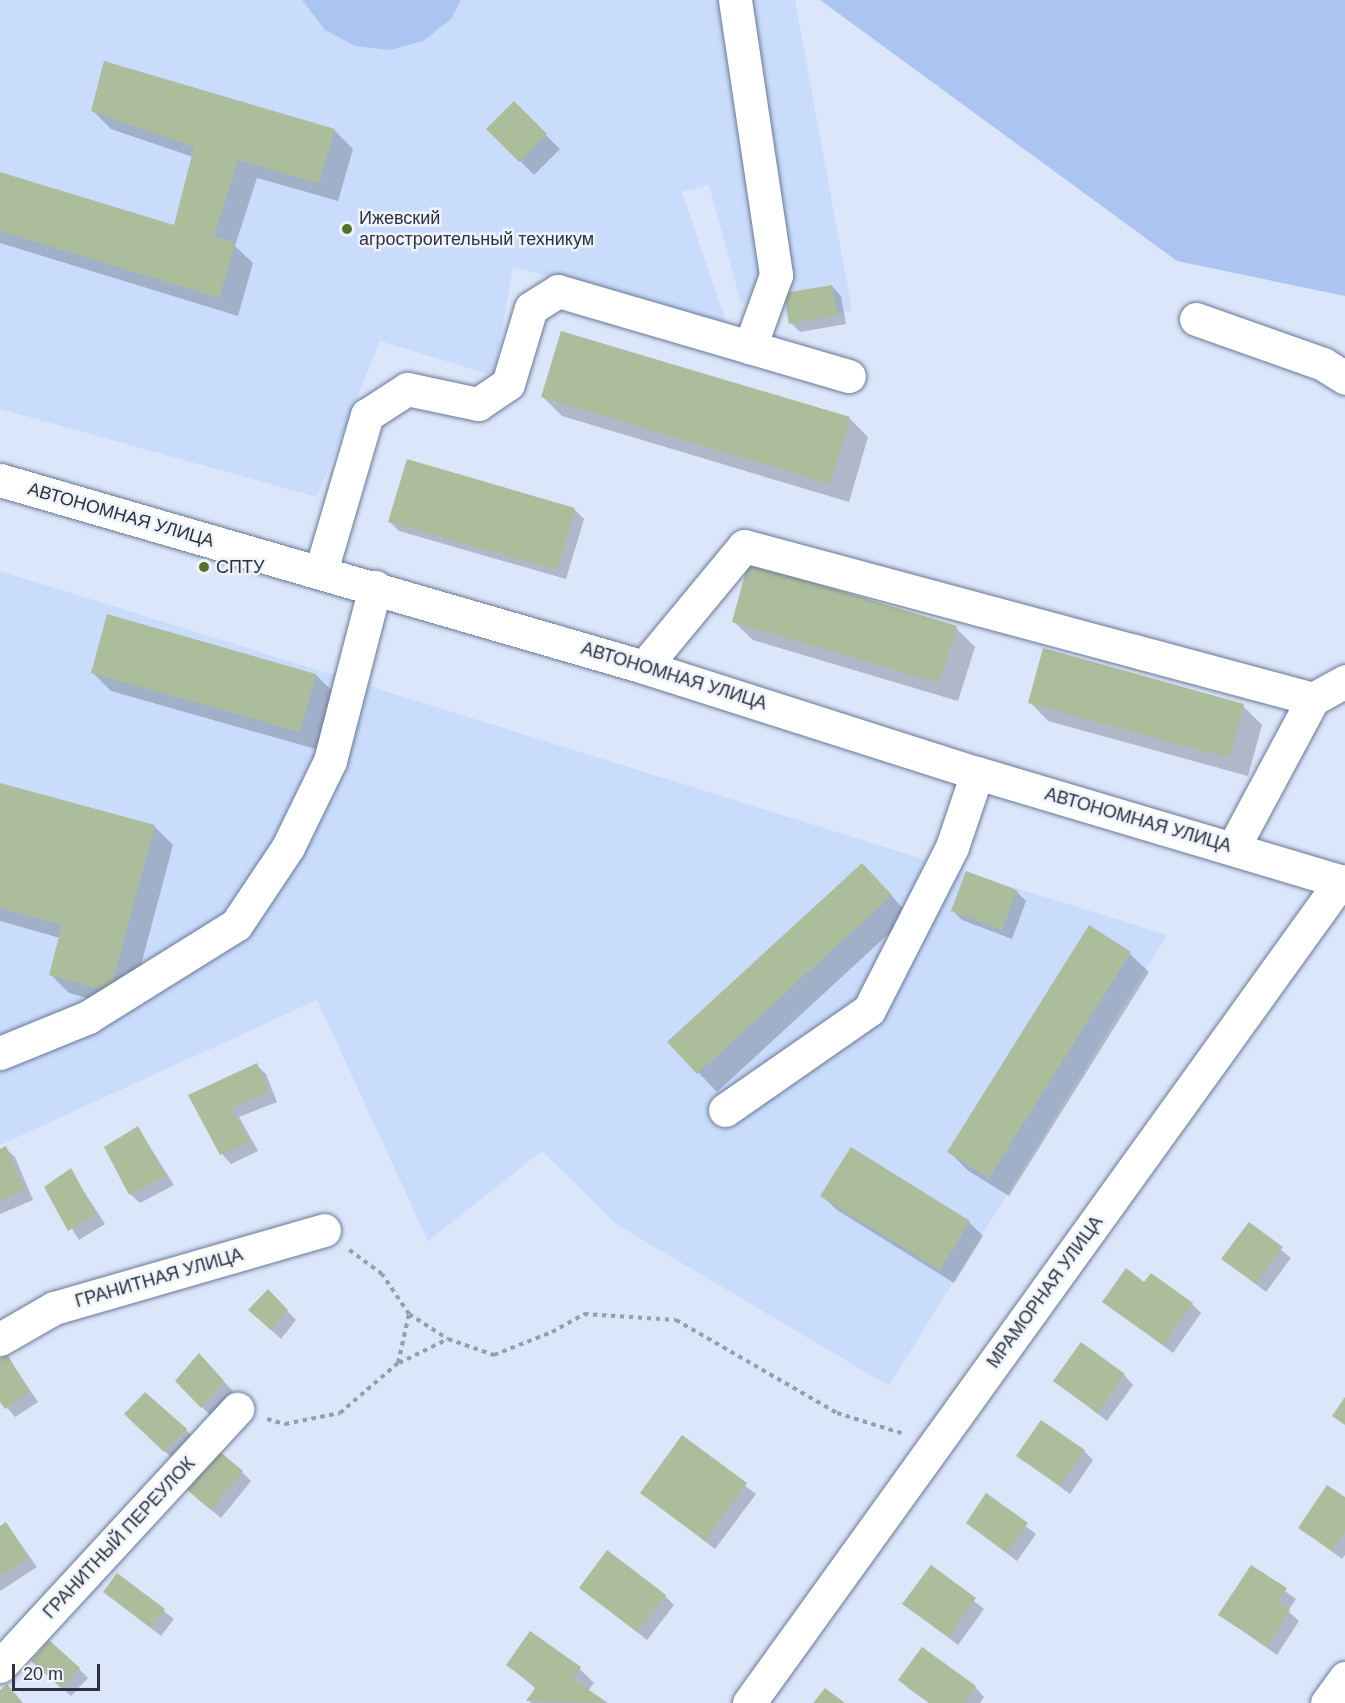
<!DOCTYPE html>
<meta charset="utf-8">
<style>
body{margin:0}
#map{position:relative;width:1345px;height:1703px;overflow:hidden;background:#dbe6fa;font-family:Helvetica,sans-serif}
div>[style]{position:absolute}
.built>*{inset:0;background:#cadcfc}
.green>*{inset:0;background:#abc4f2}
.shadow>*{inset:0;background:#0003}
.building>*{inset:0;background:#acbd9c}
.path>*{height:4px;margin-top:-2px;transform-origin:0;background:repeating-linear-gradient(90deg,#959eaf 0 4.5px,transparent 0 9px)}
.roads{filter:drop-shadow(0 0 2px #697996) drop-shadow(0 0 2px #697996)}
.minor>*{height:33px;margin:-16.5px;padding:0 16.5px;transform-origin:16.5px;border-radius:16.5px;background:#fff}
.dots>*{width:16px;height:16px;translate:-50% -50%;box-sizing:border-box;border:3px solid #eff2f9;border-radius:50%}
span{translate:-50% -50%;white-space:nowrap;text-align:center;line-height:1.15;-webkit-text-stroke:5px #eff2f9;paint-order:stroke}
.poi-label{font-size:18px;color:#2c3340}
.left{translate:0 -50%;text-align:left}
.street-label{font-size:18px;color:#2c3340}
.scale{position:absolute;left:12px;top:1664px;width:88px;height:27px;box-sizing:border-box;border:3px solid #2c3340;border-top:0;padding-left:8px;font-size:18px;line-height:21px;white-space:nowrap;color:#2c3340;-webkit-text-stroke:4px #eff2f9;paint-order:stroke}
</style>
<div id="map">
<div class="built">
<i style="clip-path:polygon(0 0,795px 0,852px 311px,789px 324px,782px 307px,741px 303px,709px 185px,682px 192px,726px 322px,513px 267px,494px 376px,380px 341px,317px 497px,0 409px)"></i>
<i style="clip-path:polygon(0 571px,1167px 935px,889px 1386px,616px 1224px,542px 1151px,428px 1241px,317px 1000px,0 1145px)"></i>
</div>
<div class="green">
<i style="clip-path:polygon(302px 0,461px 0,451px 19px,423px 41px,390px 50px,355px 46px,325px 30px)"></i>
<i style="clip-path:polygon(820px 0,1345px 0,1345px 296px,1177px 261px)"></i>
</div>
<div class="shadow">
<i style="clip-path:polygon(514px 104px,560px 149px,534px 175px,488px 129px)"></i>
<i style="clip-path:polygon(92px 110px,334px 130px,353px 149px,338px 201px,257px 178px,235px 246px,253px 263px,238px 316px,0 243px,0 174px,175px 227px,193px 157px,111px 129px)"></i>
<i style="clip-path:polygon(832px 286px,841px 296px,846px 324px,800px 332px,791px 323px)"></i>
<i style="clip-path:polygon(543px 397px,849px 418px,868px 437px,849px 502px,562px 416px)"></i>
<i style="clip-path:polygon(408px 461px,575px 510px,584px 519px,566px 579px,399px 531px,390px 522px)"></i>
<i style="clip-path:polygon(108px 616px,316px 675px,335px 694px,319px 750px,111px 691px,92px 672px)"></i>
<i style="clip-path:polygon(734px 622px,956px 628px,975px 647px,958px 701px,753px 640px)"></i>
<i style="clip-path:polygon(1030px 702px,1243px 706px,1262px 725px,1248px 776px,1048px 721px)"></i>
<i style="clip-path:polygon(0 784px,154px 826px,173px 845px,129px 1010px,69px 993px,51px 975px,60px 938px,0 921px)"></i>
<i style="clip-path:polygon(880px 883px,909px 915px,717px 1092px,669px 1042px)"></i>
<i style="clip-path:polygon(1016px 891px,1026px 901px,1012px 939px,962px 920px,953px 911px)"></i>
<i style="clip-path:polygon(1130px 954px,1149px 972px,1009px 1196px,967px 1170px,949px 1151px)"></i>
<i style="clip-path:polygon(256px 1065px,266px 1074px,277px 1102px,239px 1117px,258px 1151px,231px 1164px,222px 1154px,190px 1096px)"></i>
<i style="clip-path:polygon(138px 1128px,174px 1185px,140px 1203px,130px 1194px)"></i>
<i style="clip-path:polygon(5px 1148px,15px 1157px,33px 1200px,0 1214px,0 1150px)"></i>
<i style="clip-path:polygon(70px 1170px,105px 1224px,79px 1240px,46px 1187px)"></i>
<i style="clip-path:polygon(822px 1196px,969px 1222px,983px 1236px,954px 1283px,837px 1210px)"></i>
<i style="clip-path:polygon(1249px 1224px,1291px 1258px,1266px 1292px,1223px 1259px)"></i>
<i style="clip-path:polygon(1145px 1284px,1192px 1304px,1201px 1313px,1173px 1353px,1104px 1302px)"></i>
<i style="clip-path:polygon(277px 1300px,296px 1320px,281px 1339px,259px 1319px)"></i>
<i style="clip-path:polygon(7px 1356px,38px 1402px,15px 1417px,0 1399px,0 1361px)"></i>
<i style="clip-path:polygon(208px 1365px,233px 1391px,211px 1416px,202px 1407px)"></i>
<i style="clip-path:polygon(1124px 1375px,1133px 1385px,1107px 1421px,1055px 1381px)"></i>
<i style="clip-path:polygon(135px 1423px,186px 1430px,195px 1439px,174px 1460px)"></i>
<i style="clip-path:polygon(682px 1438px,756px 1494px,715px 1549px,642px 1493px)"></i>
<i style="clip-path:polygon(1084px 1451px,1093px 1460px,1070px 1494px,1018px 1456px)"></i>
<i style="clip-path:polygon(242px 1472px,251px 1481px,221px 1518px,198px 1499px)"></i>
<i style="clip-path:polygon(987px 1496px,1036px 1534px,1017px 1561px,967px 1523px)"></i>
<i style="clip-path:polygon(1345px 1499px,1345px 1555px,1342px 1559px,1300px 1528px)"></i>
<i style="clip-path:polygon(6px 1524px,37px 1567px,0 1591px,0 1528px)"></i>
<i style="clip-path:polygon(931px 1567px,984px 1609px,958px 1645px,904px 1604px)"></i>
<i style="clip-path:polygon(1251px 1567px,1296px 1599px,1288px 1611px,1299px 1621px,1277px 1655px,1220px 1615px)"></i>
<i style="clip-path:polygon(117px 1575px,174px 1619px,161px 1636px,105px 1592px)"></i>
<i style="clip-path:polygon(581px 1588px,665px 1596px,674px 1605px,647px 1640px)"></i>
<i style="clip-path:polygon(531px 1633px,580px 1669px,594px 1683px,588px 1691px,605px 1703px,530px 1703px,536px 1689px,508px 1665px)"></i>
<i style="clip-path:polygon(923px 1649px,975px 1687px,984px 1697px,980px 1703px,929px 1703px,909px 1689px,900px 1680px)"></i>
<i style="clip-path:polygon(79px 1669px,88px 1678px,71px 1696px,42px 1670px)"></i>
</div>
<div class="building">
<i style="clip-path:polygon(104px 61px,335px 129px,319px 183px,238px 160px,214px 236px,235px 243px,219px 298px,0 231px,0 172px,174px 225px,194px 147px,91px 111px)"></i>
<i style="clip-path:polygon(514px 101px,547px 134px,519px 162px,486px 129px)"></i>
<i style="clip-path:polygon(832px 285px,838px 315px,789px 324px,784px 293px)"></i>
<i style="clip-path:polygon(561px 331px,850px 417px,830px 484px,541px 397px)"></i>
<i style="clip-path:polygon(407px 459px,575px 508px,557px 570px,388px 522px)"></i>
<i style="clip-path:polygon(748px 563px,957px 626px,939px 683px,732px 622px)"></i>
<i style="clip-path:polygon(107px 614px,316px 674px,300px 732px,91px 673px)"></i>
<i style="clip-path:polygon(1043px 648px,1244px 704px,1229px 758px,1028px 703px)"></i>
<i style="clip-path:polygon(0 783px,155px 825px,110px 992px,49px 975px,62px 925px,0 908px)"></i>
<i style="clip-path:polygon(862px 863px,892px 895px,697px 1074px,667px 1042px)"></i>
<i style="clip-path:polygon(966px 871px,1017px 890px,1002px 930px,951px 911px)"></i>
<i style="clip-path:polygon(1089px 925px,1131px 952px,989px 1178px,947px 1152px)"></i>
<i style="clip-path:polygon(257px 1063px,269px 1092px,231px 1108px,250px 1142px,220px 1155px,188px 1095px)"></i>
<i style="clip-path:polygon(138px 1126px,166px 1176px,129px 1195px,104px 1147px)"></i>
<i style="clip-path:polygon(6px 1146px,25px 1190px,0 1201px,0 1149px)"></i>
<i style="clip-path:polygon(851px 1147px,970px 1221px,940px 1270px,820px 1196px)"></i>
<i style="clip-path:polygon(71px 1168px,96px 1214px,68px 1231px,44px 1187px)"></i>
<i style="clip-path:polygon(1249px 1222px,1283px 1247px,1256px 1284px,1221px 1259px)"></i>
<i style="clip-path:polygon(1126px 1268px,1144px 1282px,1151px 1273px,1193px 1303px,1163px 1345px,1102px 1302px)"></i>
<i style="clip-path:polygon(268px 1289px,288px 1310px,271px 1330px,248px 1310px)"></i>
<i style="clip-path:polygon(1081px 1342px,1125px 1374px,1097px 1413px,1053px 1381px)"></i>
<i style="clip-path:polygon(199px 1353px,224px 1381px,201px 1408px,175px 1381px)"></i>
<i style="clip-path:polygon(7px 1354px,30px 1392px,5px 1409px,0 1402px,0 1359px)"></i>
<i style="clip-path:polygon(145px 1392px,187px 1429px,164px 1452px,124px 1414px)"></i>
<i style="clip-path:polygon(1345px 1397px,1345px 1425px,1332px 1416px)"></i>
<i style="clip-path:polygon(1041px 1420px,1085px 1450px,1060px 1486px,1016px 1456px)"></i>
<i style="clip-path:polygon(682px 1435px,747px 1483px,705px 1541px,640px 1493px)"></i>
<i style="clip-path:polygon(219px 1451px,243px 1471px,211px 1510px,187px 1490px)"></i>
<i style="clip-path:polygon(1327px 1485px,1345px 1497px,1345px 1532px,1332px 1551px,1298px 1528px)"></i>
<i style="clip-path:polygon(986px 1493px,1028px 1523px,1007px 1553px,966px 1523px)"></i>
<i style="clip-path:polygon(6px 1522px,29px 1557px,0 1576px,0 1526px)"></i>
<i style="clip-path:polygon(607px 1550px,666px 1595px,637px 1632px,579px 1588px)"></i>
<i style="clip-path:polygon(931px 1565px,976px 1598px,948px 1637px,902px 1604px)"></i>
<i style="clip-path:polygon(1251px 1565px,1287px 1588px,1278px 1602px,1290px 1610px,1267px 1647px,1218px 1615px)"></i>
<i style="clip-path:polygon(117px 1573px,165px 1609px,151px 1628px,103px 1592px)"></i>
<i style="clip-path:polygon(530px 1631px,581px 1667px,573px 1679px,608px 1703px,526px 1701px,536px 1687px,506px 1665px)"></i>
<i style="clip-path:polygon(49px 1640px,80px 1668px,61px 1688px,31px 1661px)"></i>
<i style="clip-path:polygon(922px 1647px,976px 1686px,964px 1703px,930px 1703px,898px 1680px)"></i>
<i style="clip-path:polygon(7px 1684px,23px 1703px,0 1703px,0 1690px)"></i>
<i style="clip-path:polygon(825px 1688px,845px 1703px,813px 1703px)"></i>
</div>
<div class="path">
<i style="left:409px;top:1314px;width:46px;rotate:32.7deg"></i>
<i style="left:448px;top:1339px;width:49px;rotate:19.2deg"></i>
<i style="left:494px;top:1355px;width:62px;rotate:-21.6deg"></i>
<i style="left:552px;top:1332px;width:37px;rotate:-29deg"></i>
<i style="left:584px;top:1314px;width:92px;rotate:3.7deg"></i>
<i style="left:676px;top:1320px;width:186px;rotate:30deg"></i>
<i style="left:837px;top:1413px;width:70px;rotate:17.4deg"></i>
<i style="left:399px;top:1363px;width:55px;rotate:-26.1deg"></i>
<i style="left:267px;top:1419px;width:19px;rotate:16deg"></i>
<i style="left:285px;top:1424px;width:56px;rotate:-11.3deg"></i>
<i style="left:340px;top:1413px;width:77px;rotate:-40.8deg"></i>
<i style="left:398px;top:1363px;width:50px;rotate:-77.3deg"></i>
<i style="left:409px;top:1314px;width:48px;rotate:-124deg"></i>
<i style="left:382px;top:1274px;width:42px;rotate:-143.7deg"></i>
</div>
<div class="roads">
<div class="minor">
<i style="left:735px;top:0;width:278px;rotate:81.5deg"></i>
<i style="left:776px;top:275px;width:77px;rotate:109.9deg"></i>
<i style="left:1196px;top:319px;width:135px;rotate:19.5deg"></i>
<i style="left:1323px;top:364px;width:26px;rotate:32deg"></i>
<i style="left:0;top:480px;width:671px;rotate:16.19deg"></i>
<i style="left:644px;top:667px;width:349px;rotate:17.7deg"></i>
<i style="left:977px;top:773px;width:384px;rotate:16.6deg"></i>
<i style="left:321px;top:571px;width:163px;rotate:-73.6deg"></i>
<i style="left:367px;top:415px;width:48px;rotate:-33deg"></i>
<i style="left:407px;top:389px;width:73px;rotate:11.9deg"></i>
<i style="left:478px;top:404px;width:36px;rotate:-34deg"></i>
<i style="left:508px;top:384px;width:79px;rotate:-73.2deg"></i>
<i style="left:531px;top:308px;width:32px;rotate:-32deg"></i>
<i style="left:558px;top:291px;width:303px;rotate:16.3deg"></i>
<i style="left:644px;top:667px;width:157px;rotate:-50.4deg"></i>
<i style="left:744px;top:546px;width:589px;rotate:15.05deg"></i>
<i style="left:1233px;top:848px;width:169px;rotate:-61.8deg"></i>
<i style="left:1313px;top:699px;width:37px;rotate:-29deg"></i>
<i style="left:0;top:1053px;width:95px;rotate:-22.2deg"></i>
<i style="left:88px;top:1017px;width:174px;rotate:-31.9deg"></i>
<i style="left:236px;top:925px;width:94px;rotate:-56.3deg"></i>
<i style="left:288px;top:847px;width:96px;rotate:-64deg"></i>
<i style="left:330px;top:761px;width:180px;rotate:-75.5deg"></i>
<i style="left:725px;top:1110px;width:175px;rotate:-34.8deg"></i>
<i style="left:869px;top:1010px;width:183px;rotate:-63deg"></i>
<i style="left:952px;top:847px;width:78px;rotate:-71.3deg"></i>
<i style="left:0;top:1339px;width:62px;rotate:-29.9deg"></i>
<i style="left:54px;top:1308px;width:281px;rotate:-16.1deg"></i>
<i style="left:0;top:1666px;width:350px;rotate:-47.3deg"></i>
<i style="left:749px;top:1703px;width:1013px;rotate:-54.24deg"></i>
<i style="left:1327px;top:1703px;width:31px;rotate:-54deg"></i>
</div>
</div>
<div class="dots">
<i style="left:347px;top:229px;background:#53742c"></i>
<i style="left:204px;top:567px;background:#53742c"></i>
</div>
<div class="poi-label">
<span class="left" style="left:359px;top:229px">Ижевский<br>агростроительный техникум</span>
<span class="left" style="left:216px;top:567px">СПТУ</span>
</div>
<div class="street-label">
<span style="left:121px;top:515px;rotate:16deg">АВТОНОМНАЯ УЛИЦА</span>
<span style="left:674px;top:676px;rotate:17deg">АВТОНОМНАЯ УЛИЦА</span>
<span style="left:1138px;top:820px;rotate:16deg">АВТОНОМНАЯ УЛИЦА</span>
<span style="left:159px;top:1278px;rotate:-16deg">ГРАНИТНАЯ УЛИЦА</span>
<span style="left:1045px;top:1292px;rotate:-54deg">МРАМОРНАЯ УЛИЦА</span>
<span style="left:119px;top:1538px;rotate:-47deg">ГРАНИТНЫЙ ПЕРЕУЛОК</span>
</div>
<div class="scale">20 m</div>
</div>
